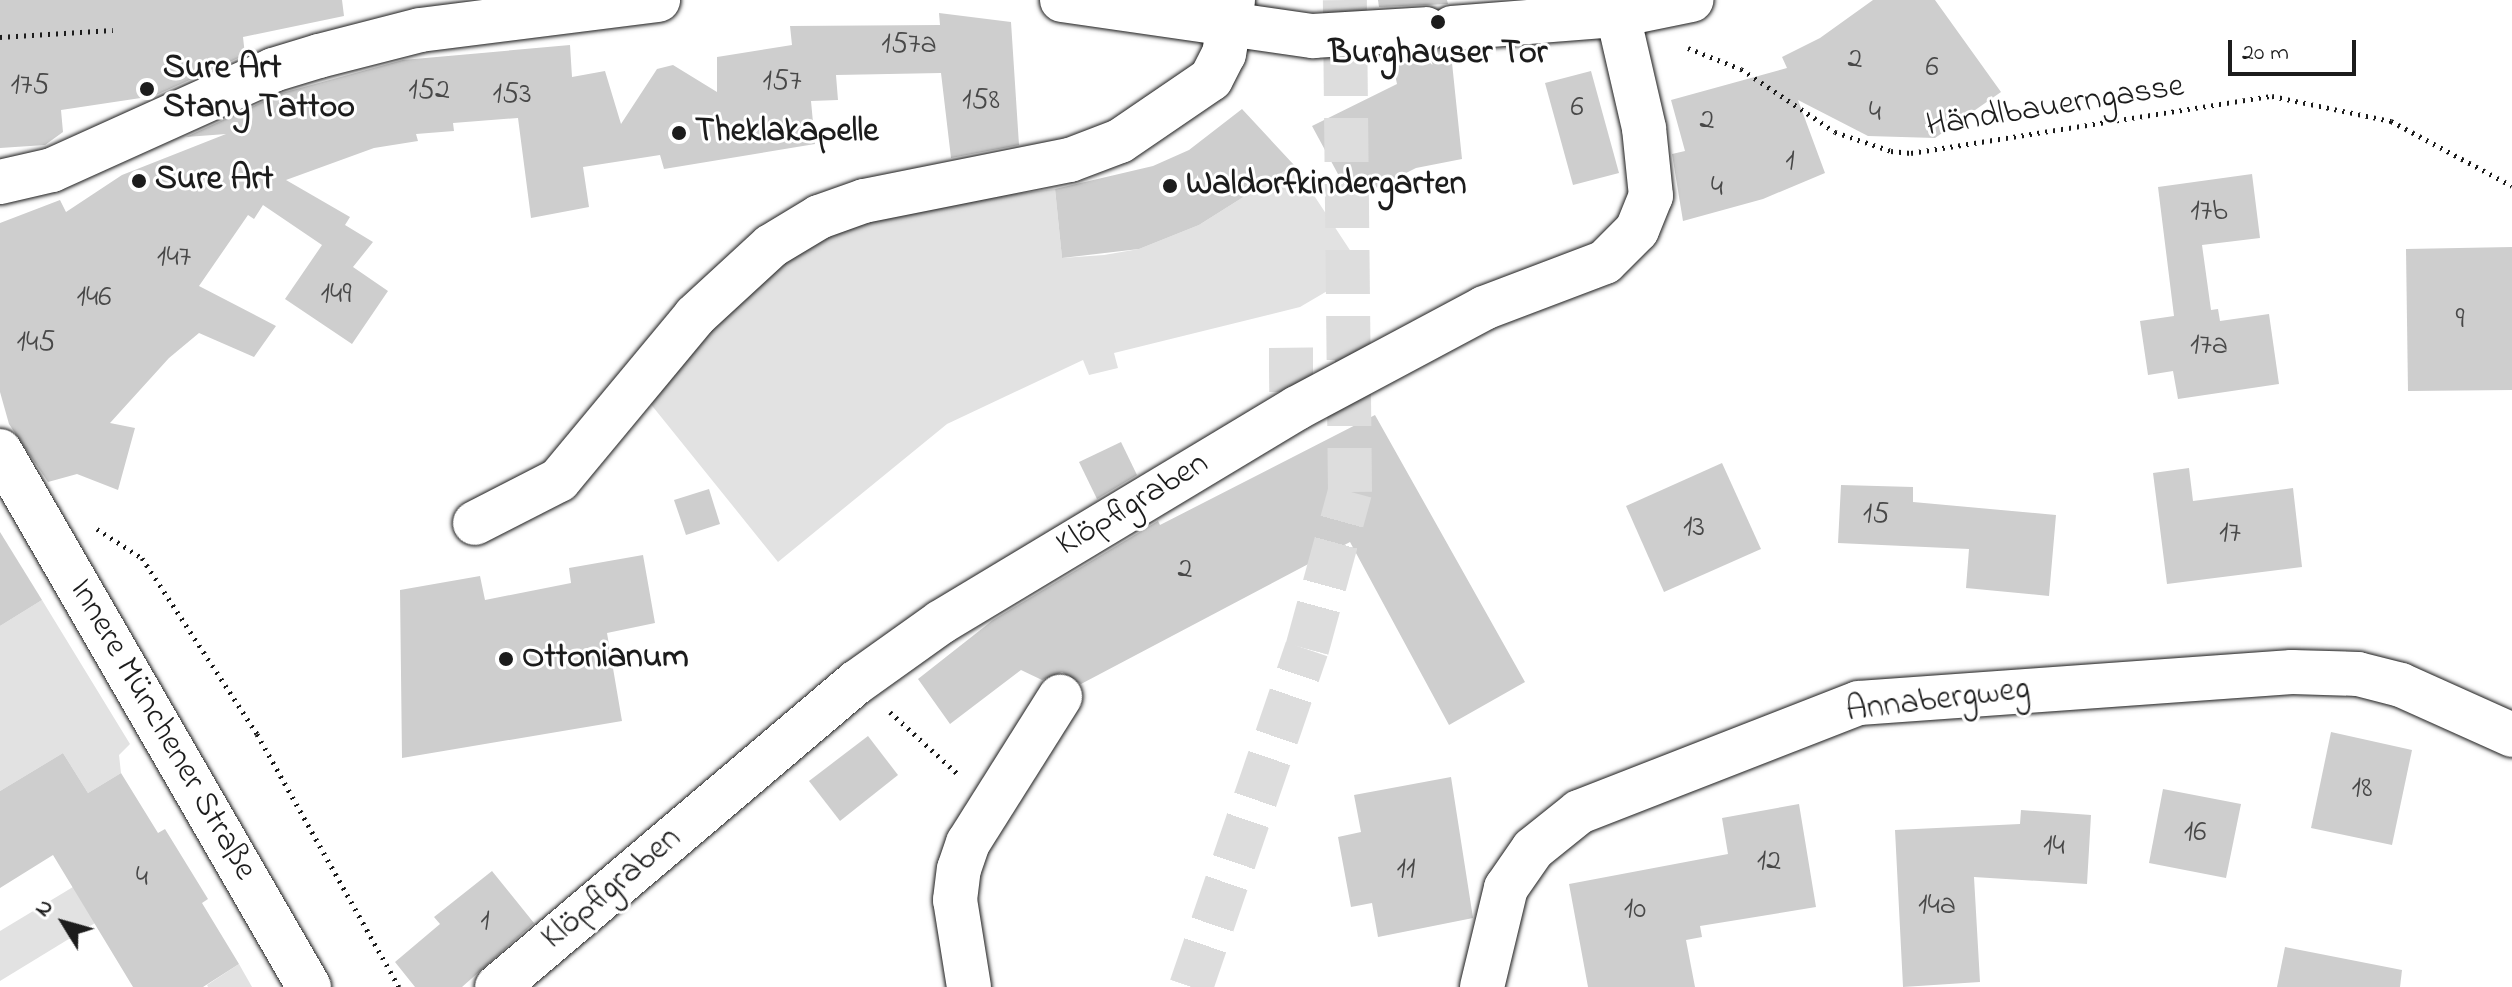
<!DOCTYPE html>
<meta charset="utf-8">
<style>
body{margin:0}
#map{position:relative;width:2512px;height:987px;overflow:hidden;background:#fff;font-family:"Indie Flower",sans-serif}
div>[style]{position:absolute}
.green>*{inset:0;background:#e2e2e2}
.building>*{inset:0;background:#cecece}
.minor-tunnel>*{height:44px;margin-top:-22px;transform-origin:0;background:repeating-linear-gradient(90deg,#ddd 0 44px,transparent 0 66px)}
.major-tunnel>*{height:44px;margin-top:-22px;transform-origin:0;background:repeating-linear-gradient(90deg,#ddd 0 44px,transparent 0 66px)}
.path>*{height:5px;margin-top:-2.5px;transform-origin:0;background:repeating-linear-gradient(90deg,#1c1c1c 0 2px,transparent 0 8px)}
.roads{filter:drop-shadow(0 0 2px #1c1c1c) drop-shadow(0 0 2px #1c1c1c)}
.minor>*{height:44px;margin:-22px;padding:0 22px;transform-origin:22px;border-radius:22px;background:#fff}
.dots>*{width:22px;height:22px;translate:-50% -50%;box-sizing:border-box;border:4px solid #fff;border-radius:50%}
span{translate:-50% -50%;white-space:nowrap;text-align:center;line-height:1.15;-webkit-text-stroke:6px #fff;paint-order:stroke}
.number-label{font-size:30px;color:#484848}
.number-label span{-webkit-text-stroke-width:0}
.poi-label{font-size:34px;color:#1c1c1c;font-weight:700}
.left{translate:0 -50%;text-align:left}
.street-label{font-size:34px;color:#1c1c1c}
.north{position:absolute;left:24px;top:883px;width:80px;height:80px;-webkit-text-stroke:6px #fff;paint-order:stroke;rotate:307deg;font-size:22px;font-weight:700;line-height:32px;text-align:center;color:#1c1c1c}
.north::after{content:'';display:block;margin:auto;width:28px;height:36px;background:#1c1c1c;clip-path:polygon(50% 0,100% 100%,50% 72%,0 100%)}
.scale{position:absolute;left:2228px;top:40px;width:128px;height:36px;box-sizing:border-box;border:4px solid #1c1c1c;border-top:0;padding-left:10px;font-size:24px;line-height:28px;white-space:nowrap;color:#1c1c1c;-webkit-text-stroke:6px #fff;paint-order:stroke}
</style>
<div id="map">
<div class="green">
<i style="clip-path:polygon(1294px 165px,1363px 270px,1300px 307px,1114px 353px,1118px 368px,1089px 375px,1083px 360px,947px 424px,778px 562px,641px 392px,674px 356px,823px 231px,946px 202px,1055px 189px,1062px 258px,1104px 255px,1139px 249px,1199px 225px)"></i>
<i style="clip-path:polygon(42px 600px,130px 744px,119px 755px,121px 773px,88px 793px,63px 753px,0 791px,0 626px)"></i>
<i style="clip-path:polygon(73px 887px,95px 923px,0 981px,0 931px)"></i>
<i style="clip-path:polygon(239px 964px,252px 987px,208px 987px,207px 985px)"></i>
</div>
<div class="building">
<i style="clip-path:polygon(0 0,342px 0,344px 16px,243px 37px,245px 55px,154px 96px,61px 110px,63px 132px,45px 145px,0 148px)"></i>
<i style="clip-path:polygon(1378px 0,1447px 0,1448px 4px,1379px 7px)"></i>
<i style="clip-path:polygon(1873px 0,1935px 0,2001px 92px,1935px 138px,1868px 136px,1798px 100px,1825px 173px,1763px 199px,1683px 221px,1672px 154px,1685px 151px,1671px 100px,1787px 68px,1782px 57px,1820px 38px)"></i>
<i style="clip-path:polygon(939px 13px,1011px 22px,1019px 145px,951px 158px,941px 73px,836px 75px,838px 100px,811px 101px,815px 144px,664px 169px,660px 155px,583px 167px,589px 207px,531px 218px,518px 118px,453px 123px,454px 131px,416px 134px,418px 141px,374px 148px,286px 180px,350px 217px,345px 225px,373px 242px,353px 267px,388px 291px,352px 344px,285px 299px,322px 245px,263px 205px,254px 219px,248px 215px,199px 286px,276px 326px,254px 357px,199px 333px,169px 358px,110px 423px,135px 428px,118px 490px,77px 474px,48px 482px,9px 424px,0 392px,0 223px,60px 200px,66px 212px,122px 175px,226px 134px,186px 137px,282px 93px,403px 60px,570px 45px,572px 77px,605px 71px,621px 124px,657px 69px,673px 65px,717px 92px,717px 57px,792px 45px,790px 26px,940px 25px)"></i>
<i style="clip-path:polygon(1440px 50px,1451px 53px,1462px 159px,1416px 168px,1352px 200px,1312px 126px,1397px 84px,1391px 56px)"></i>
<i style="clip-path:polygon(1591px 71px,1619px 173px,1573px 185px,1545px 83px)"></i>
<i style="clip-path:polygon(1242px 109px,1294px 165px,1199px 225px,1139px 249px,1062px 258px,1055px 189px,1153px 166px,1189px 150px)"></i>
<i style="clip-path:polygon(2252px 174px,2260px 238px,2202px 245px,2211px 310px,2218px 309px,2220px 321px,2269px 314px,2279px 384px,2178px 399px,2173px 371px,2148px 375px,2140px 321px,2174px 316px,2158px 187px)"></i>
<i style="clip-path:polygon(2512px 247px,2512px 390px,2408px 391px,2406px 249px)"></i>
<i style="clip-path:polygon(1375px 415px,1525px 682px,1449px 725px,1350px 542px,1081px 684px,1062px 672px,1042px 680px,1021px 670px,950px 724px,918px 679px,993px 620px,1158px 521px,1160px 525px)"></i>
<i style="clip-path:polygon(1121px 442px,1137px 475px,1097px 499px,1079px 462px)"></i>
<i style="clip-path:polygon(1722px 463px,1761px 549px,1664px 592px,1626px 506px)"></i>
<i style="clip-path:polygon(2189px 468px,2193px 501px,2293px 488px,2302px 567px,2167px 584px,2153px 473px)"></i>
<i style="clip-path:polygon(1841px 485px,1913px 487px,1913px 502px,2056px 515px,2049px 596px,1966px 588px,1969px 549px,1838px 543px)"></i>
<i style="clip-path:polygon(709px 489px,720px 524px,686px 535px,674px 500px)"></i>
<i style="clip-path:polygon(0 532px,42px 600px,0 626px)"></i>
<i style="clip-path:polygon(643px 555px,655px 623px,607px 633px,622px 721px,402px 758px,400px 590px,480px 576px,485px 600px,571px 583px,569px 568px)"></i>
<i style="clip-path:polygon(2331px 732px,2412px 750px,2392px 845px,2311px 828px)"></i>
<i style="clip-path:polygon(868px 736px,898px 775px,840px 821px,809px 781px)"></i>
<i style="clip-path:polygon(63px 753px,88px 793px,121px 773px,158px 833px,165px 829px,208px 899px,202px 903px,239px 964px,203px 987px,133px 987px,53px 855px,0 888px,0 791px)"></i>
<i style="clip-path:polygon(1451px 777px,1473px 918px,1378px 937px,1372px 903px,1351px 907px,1338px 837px,1361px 832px,1354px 795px)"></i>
<i style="clip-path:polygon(2163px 789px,2241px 804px,2226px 878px,2149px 863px)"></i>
<i style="clip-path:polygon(1799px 804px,1816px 907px,1700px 926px,1702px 937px,1686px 940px,1695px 987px,1588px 987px,1569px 884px,1728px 854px,1722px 818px)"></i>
<i style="clip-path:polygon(2021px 810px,2091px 815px,2087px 884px,1974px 877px,1980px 982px,1903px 987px,1895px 830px,2020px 824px)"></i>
<i style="clip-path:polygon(492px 871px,534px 923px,462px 987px,415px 987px,395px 962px,440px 924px,434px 917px)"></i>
<i style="clip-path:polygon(2285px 947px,2402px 970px,2400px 987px,2277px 987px)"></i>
</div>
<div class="minor-tunnel">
<i style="left:1269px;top:370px;width:80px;rotate:-0.7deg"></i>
</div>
<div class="major-tunnel">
<i style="left:1191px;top:987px;width:357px;rotate:-71.1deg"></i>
<i style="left:1307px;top:649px;width:163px;rotate:-74.7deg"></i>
<i style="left:1350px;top:492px;width:492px;rotate:-90.6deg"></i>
</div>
<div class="path">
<i style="left:0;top:37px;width:113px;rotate:-3.5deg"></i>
<i style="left:1688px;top:48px;width:57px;rotate:21.6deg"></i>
<i style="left:1741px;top:69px;width:113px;rotate:33.8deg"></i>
<i style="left:1835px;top:132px;width:59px;rotate:18.7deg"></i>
<i style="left:1891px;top:151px;width:20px;rotate:6deg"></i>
<i style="left:1911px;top:153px;width:365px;rotate:-9deg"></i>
<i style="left:2272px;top:96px;width:122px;rotate:11.9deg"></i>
<i style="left:2391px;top:121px;width:137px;rotate:28.2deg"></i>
<i style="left:97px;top:529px;width:54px;rotate:32.8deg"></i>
<i style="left:142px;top:558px;width:210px;rotate:56.8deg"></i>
<i style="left:257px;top:734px;width:290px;rotate:60.7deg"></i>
<i style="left:890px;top:712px;width:95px;rotate:42.4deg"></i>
</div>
<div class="roads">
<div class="minor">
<i style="left:1062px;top:0;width:254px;rotate:8.2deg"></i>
<i style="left:1313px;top:36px;width:113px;rotate:-3.5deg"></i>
<i style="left:1452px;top:28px;width:167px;rotate:-4.5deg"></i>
<i style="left:1618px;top:15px;width:75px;rotate:-11.6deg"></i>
<i style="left:0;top:182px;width:53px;rotate:-13deg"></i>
<i style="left:52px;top:170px;width:243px;rotate:-24.3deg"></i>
<i style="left:273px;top:70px;width:48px;rotate:-16.9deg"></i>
<i style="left:319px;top:56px;width:104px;rotate:-14.4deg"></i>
<i style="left:420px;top:30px;width:240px;rotate:-7.2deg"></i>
<i style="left:0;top:451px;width:619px;rotate:60.04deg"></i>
<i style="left:475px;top:523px;width:94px;rotate:-27.1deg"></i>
<i style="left:559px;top:480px;width:213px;rotate:-50.3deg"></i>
<i style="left:695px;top:316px;width:103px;rotate:-42.6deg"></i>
<i style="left:771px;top:246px;width:56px;rotate:-31.1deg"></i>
<i style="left:819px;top:217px;width:48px;rotate:-19.6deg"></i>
<i style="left:864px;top:201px;width:210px;rotate:-11.3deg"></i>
<i style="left:1070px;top:160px;width:53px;rotate:-20.8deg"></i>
<i style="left:1120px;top:141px;width:110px;rotate:-34.3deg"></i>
<i style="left:1211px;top:79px;width:28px;rotate:-63deg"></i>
<i style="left:1224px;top:54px;width:55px;rotate:-80.5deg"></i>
<i style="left:497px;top:987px;width:472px;rotate:-40.3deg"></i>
<i style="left:857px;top:682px;width:103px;rotate:-35.5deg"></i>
<i style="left:941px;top:622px;width:415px;rotate:-31deg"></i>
<i style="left:1297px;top:408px;width:212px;rotate:-28.1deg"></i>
<i style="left:1484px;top:308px;width:129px;rotate:-20.8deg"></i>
<i style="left:1605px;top:262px;width:45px;rotate:-45deg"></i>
<i style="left:1637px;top:230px;width:37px;rotate:-68deg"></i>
<i style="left:1651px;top:196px;width:68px;rotate:-95.9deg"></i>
<i style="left:1644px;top:128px;width:116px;rotate:-103deg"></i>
<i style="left:969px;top:987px;width:88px;rotate:-99.1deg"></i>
<i style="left:955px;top:900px;width:31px;rotate:-83deg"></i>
<i style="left:959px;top:869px;width:28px;rotate:-71deg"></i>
<i style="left:968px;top:843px;width:173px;rotate:-57.8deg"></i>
<i style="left:1482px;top:987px;width:102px;rotate:-76.4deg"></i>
<i style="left:1506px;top:888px;width:47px;rotate:-55.3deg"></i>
<i style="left:1533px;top:849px;width:59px;rotate:-38.8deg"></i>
<i style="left:1579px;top:812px;width:300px;rotate:-21.3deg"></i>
<i style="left:1859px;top:703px;width:434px;rotate:-4.1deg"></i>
<i style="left:2292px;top:672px;width:66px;rotate:1.7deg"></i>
<i style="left:2358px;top:674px;width:44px;rotate:14.3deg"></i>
<i style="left:2401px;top:685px;width:122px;rotate:24.2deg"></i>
</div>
</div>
<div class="dots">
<i style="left:1438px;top:22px;background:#1c1c1c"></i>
<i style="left:147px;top:89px;background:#1c1c1c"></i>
<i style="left:679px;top:133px;background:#1c1c1c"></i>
<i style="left:139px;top:181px;background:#1c1c1c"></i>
<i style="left:1170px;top:186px;background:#1c1c1c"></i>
<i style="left:506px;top:659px;background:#1c1c1c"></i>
</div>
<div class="number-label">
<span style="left:909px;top:45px">157a</span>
<span style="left:1855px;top:60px">2</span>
<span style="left:1932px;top:68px">6</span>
<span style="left:782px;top:82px">157</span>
<span style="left:30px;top:86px">175</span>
<span style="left:429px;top:91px">152</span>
<span style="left:512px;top:95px">153</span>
<span style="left:981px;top:101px">158</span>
<span style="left:1577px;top:108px">6</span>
<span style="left:1875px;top:113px">4</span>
<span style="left:1707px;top:121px">2</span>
<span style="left:1790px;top:162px">1</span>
<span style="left:1717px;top:188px">4</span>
<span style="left:2209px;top:212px">17b</span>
<span style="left:174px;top:258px">147</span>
<span style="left:336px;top:295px">149</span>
<span style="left:94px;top:298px">146</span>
<span style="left:2460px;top:320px">9</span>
<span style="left:36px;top:343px">145</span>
<span style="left:2209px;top:346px">17a</span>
<span style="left:1876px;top:515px">15</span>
<span style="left:1694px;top:528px">13</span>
<span style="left:2230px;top:534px">17</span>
<span style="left:1185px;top:570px">2</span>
<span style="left:2362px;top:789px">18</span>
<span style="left:2195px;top:833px">16</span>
<span style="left:2054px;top:847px">14</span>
<span style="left:1769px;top:862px">12</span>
<span style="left:1406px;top:870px">11</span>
<span style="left:142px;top:878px">4</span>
<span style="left:1937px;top:906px">14a</span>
<span style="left:1635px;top:910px">10</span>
<span style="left:485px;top:922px">1</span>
</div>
<div class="poi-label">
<span style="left:1438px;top:55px">Burghauser Tor</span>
<span class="left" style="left:163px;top:89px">Sure Art<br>Stany Tattoo</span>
<span class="left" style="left:695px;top:133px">Theklakapelle</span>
<span class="left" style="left:155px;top:181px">Sure Art</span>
<span class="left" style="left:1186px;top:186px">Waldorfkindergarten</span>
<span class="left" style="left:522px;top:659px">Ottonianum</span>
</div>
<div class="street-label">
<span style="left:2055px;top:107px;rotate:-9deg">Händlbauerngasse</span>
<span style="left:1133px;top:505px;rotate:-31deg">Klöpflgraben</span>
<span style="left:1938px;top:701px;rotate:-7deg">Annabergweg</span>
<span style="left:162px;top:730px;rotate:60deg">Innere Münchener Straße</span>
<span style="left:612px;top:889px;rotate:-40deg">Klöpflgraben</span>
</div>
<div class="north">N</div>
<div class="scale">20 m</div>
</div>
